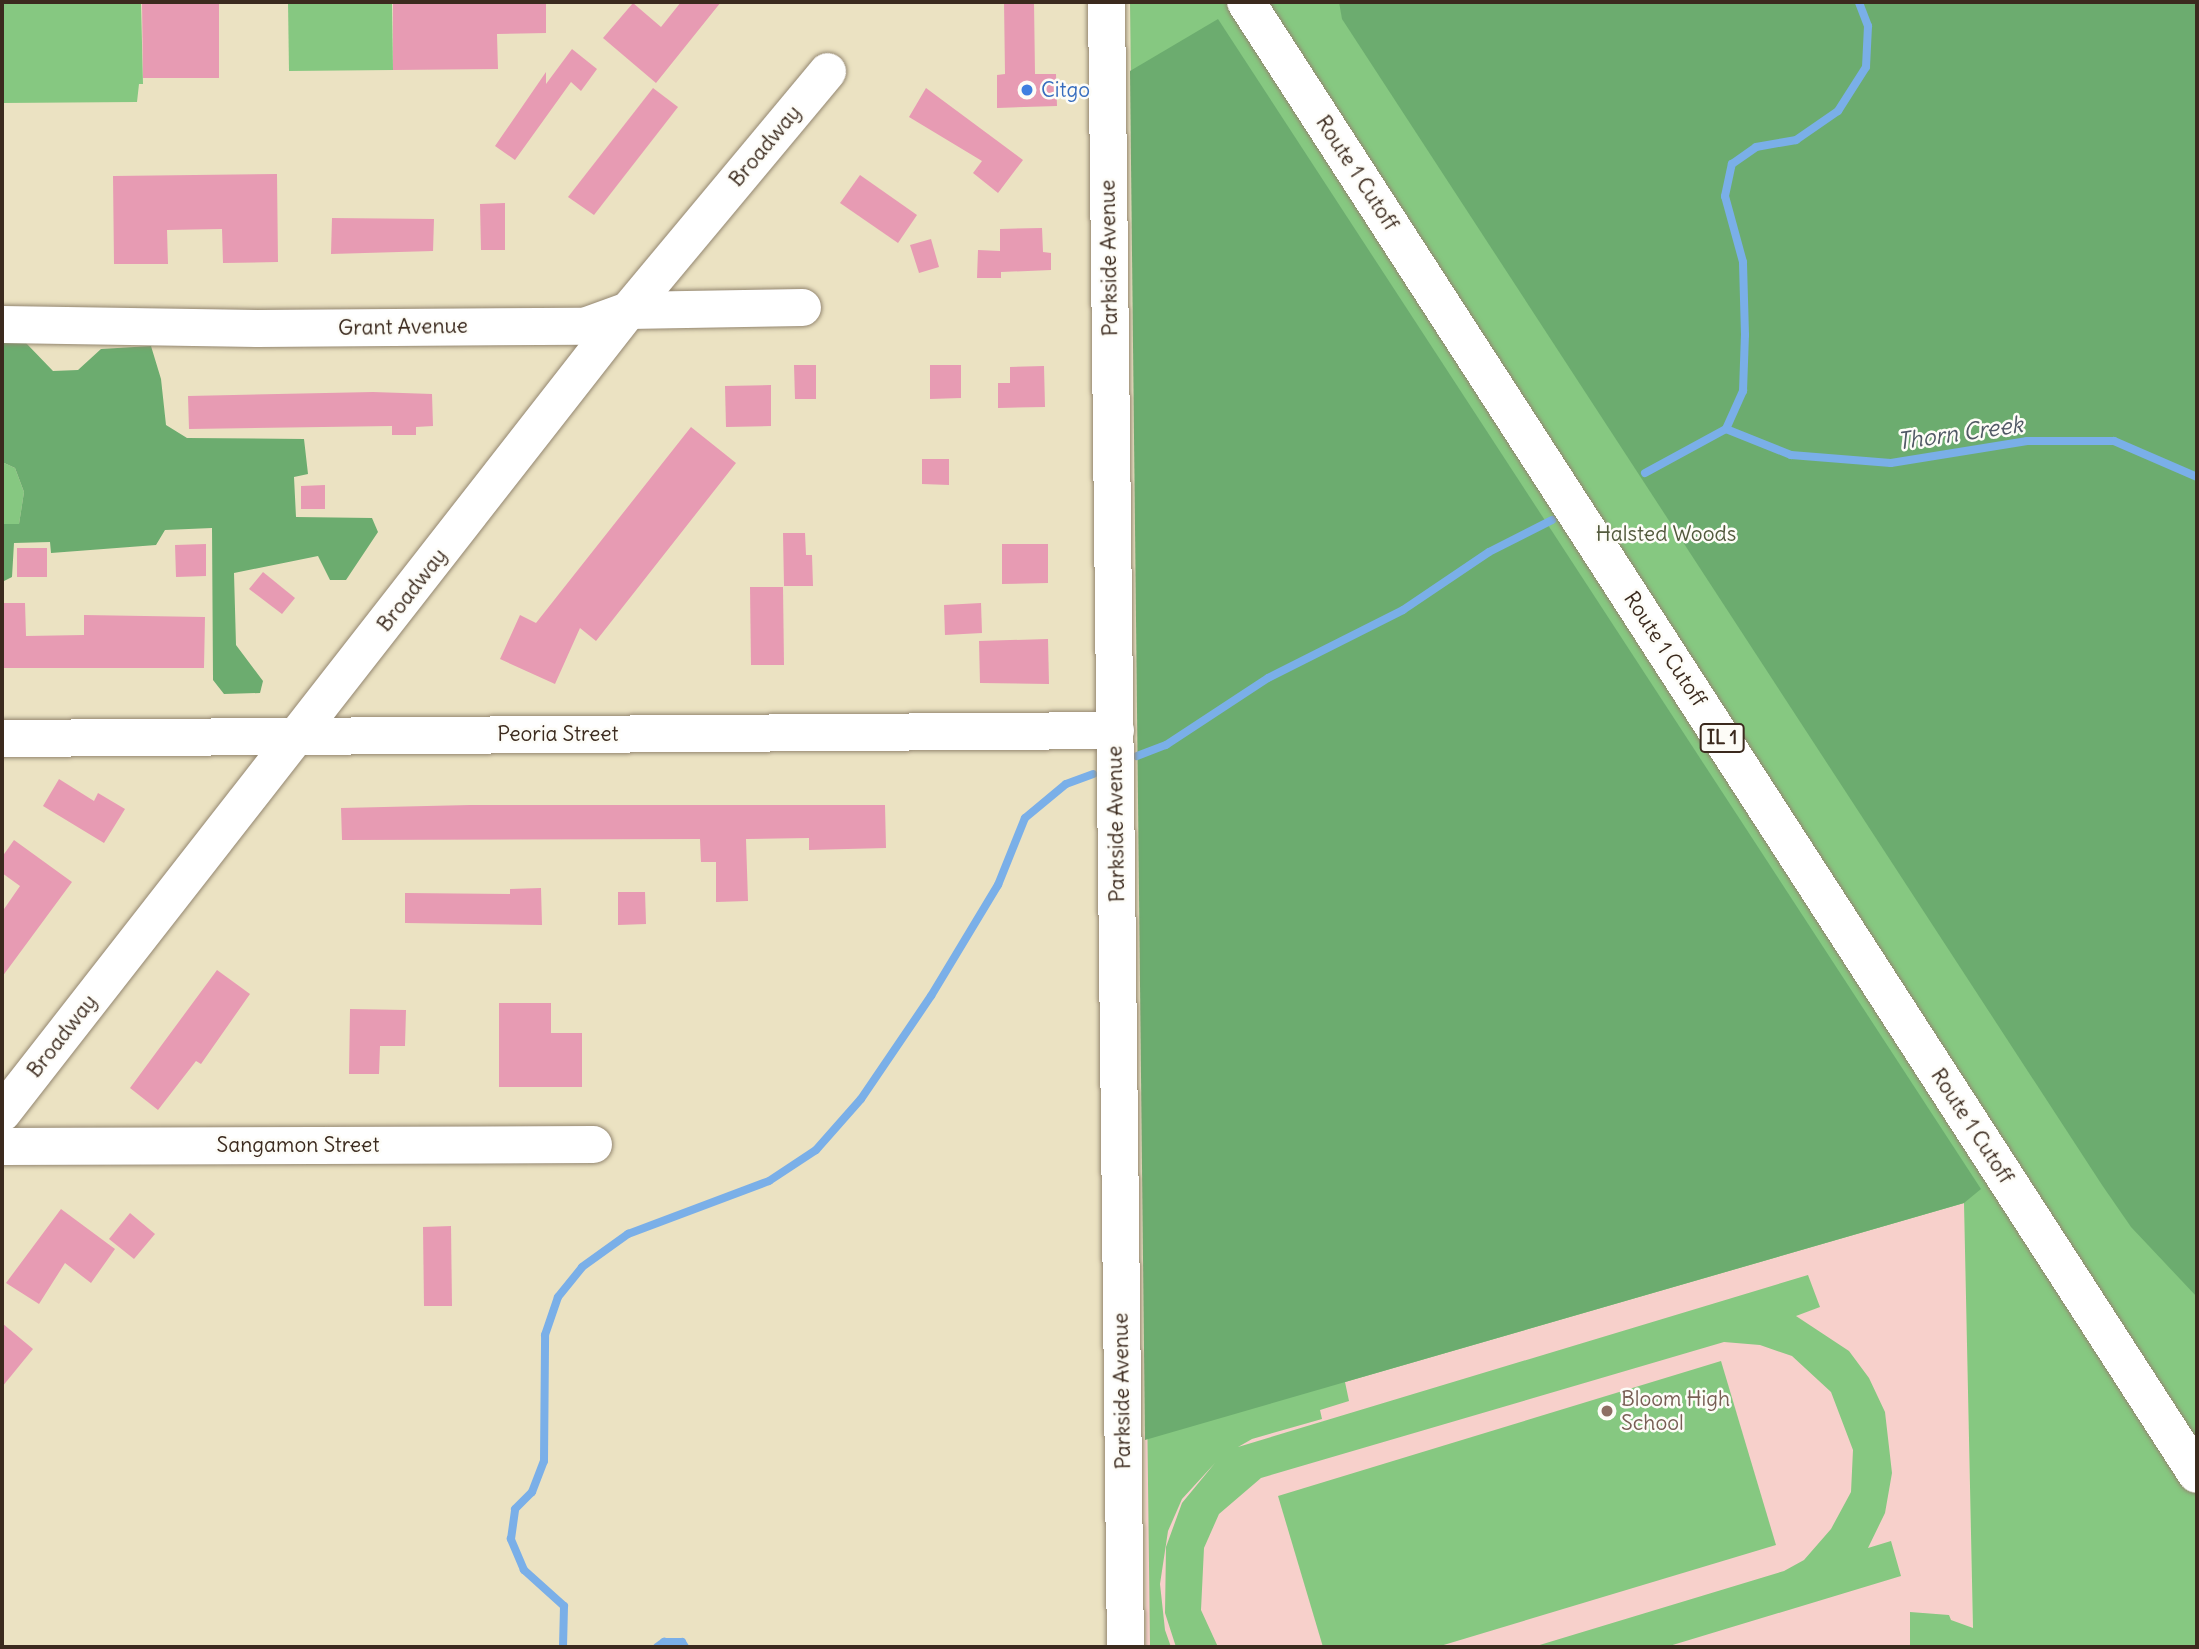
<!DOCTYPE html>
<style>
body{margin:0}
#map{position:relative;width:2199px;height:1649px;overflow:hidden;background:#ebe2c2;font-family:Delius,sans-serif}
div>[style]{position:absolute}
.built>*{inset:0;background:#f7d0cb}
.green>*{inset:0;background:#86c881}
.forest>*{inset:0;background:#6cac6f}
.stream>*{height:8px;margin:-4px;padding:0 4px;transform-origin:4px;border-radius:4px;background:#7aafe8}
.building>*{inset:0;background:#e79bb3}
.roads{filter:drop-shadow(0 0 2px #938670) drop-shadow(0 0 2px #938670)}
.minor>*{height:37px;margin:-18.5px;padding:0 18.5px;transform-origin:18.5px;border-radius:18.5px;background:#fff}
.major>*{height:38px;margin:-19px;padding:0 19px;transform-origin:19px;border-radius:19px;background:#fff}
.dots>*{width:19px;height:19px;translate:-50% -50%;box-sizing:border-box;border:4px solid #fdfcf7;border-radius:50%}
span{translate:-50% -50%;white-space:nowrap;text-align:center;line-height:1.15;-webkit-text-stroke:5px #fdfcf7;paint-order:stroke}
.shield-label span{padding:2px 5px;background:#fdfcf7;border:2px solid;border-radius:5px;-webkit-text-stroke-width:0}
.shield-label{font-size:19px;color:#3b2a1e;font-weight:700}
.shop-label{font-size:21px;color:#366cbe}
.left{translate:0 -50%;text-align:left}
.street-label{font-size:21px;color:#3b2a1e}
.park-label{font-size:21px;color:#52593c}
.education-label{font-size:21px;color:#785e54}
.water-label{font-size:23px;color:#515965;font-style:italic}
.frame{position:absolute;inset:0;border:4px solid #3b2a1e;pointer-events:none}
</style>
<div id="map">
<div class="built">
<i style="clip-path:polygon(1964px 1203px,1973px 1647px,1146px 1647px,1145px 1440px)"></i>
</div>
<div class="green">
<i style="clip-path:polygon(2px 2px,141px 2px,143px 84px,139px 84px,137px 102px,2px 103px)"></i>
<i style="clip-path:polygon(288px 2px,392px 2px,393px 70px,289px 71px)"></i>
<i style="clip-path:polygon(1130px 2px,2197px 2px,2197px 1647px,1910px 1647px,1910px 1612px,1949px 1615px,1951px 1620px,1973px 1628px,1964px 1203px,1345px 1382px,1349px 1401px,1320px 1410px,1322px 1419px,1252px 1439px,1238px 1447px,1808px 1275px,1820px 1307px,1796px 1316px,1849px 1351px,1869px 1378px,1885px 1412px,1892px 1473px,1885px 1513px,1868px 1548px,1891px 1541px,1901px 1576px,1666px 1647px,1533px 1647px,1784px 1571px,1804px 1560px,1831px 1529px,1851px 1492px,1853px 1450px,1831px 1392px,1792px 1356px,1760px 1345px,1724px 1342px,1261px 1478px,1219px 1514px,1204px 1548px,1201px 1610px,1218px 1647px,1176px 1647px,1165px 1613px,1166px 1547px,1182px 1503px,1215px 1463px,1182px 1499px,1168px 1531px,1160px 1584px,1165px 1630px,1171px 1647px,1150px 1647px)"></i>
<i style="clip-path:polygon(2px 462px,15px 468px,24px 492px,19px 524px,2px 524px)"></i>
<i style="clip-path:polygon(1721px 1361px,1776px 1545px,1437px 1647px,1323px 1647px,1278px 1496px)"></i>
</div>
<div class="forest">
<i style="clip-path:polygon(1339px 2px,2197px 2px,2197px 1297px,2131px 1227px,2102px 1185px,1342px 19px)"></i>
<i style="clip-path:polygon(1218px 19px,1981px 1189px,1964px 1203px,1145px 1440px,1130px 71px)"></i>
<i style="clip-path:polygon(2px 342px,26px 343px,53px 371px,78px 370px,101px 349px,151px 346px,161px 379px,166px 425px,187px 438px,304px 439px,308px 474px,294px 477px,296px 517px,372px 518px,378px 532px,346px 580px,330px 580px,318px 556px,234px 573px,236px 645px,263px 681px,260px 693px,224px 694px,213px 680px,212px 528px,165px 530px,156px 545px,51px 553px,50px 542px,14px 543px,12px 577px,2px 582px,2px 524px,19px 524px,24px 492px,15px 468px,2px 462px)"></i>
</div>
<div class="stream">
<i style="left:1726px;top:429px;width:70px;rotate:21.8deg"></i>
<i style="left:1791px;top:455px;width:100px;rotate:4.6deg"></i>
<i style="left:1891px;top:463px;width:138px;rotate:-9.2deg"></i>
<i style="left:2027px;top:441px;width:87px"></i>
<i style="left:2114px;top:441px;width:90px;rotate:23.4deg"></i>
<i style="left:1645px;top:473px;width:92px;rotate:-28.5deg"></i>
<i style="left:1726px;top:429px;width:42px;rotate:-65.9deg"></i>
<i style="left:1743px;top:391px;width:56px;rotate:-88deg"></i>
<i style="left:1745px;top:335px;width:73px;rotate:-91.6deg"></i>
<i style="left:1743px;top:262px;width:68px;rotate:-105.3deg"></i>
<i style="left:1725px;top:196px;width:33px;rotate:-78deg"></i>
<i style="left:1732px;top:164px;width:29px;rotate:-35deg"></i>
<i style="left:1756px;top:147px;width:41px;rotate:-9.9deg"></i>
<i style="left:1796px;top:140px;width:51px;rotate:-34.6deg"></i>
<i style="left:1838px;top:111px;width:52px;rotate:-57.5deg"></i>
<i style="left:1866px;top:67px;width:41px;rotate:-87.2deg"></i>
<i style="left:1868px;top:26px;width:26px;rotate:-111deg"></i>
<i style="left:1137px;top:756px;width:31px;rotate:-21deg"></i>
<i style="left:1166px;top:745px;width:122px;rotate:-33.3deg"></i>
<i style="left:1268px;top:678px;width:151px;rotate:-26.7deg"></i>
<i style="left:1403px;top:610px;width:104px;rotate:-34deg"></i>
<i style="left:1489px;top:552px;width:71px;rotate:-26.9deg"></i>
<i style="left:563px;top:1647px;width:41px;rotate:-88.6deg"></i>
<i style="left:564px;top:1606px;width:54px;rotate:-138deg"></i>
<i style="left:524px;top:1570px;width:34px;rotate:-113deg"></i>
<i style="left:511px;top:1539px;width:30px;rotate:-82deg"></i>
<i style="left:515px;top:1509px;width:24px;rotate:-45deg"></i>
<i style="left:532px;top:1492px;width:33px;rotate:-69deg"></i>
<i style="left:544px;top:1461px;width:126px;rotate:-89.5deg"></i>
<i style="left:545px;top:1335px;width:40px;rotate:-71.1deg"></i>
<i style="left:558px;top:1297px;width:38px;rotate:-51deg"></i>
<i style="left:582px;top:1267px;width:57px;rotate:-35.7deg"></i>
<i style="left:628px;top:1234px;width:151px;rotate:-20.6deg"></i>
<i style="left:769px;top:1181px;width:56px;rotate:-33.4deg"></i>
<i style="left:816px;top:1150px;width:68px;rotate:-48.6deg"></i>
<i style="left:861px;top:1099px;width:125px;rotate:-55.8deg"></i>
<i style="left:931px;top:996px;width:130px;rotate:-58.9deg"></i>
<i style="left:998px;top:885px;width:72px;rotate:-68.1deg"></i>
<i style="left:1025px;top:818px;width:53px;rotate:-39.7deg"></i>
<i style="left:1066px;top:784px;width:29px;rotate:-20deg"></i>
<i style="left:657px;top:1647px;width:9px;rotate:-36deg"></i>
<i style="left:664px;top:1642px;width:18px"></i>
<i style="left:682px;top:1642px;width:6px;rotate:59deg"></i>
</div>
<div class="building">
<i style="clip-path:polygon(142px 2px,219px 2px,219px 78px,143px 78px)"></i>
<i style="clip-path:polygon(393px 2px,546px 2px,546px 33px,497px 34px,498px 69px,393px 70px)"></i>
<i style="clip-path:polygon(681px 2px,721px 2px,656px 83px,603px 38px,633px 3px,661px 27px)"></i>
<i style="clip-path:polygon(1004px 2px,1034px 2px,1035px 74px,1056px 74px,1057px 106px,997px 108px,997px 75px,1005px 74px)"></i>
<i style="clip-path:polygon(572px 49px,597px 69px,581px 91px,571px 82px,515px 160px,495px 146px,546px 72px,546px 84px)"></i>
<i style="clip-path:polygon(653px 88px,678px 107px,594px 215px,568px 197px)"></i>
<i style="clip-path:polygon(926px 88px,1023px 160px,998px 193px,973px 173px,982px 161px,909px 117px)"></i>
<i style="clip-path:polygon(277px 174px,278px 262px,223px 263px,222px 229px,167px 230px,168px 264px,114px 264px,113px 176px)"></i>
<i style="clip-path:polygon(860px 175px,917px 215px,898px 243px,840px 203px)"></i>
<i style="clip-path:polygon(505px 203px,505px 250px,481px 250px,480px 204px)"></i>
<i style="clip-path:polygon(332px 218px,434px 219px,433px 251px,331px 254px)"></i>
<i style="clip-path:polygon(1042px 228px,1043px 252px,1051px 253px,1051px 270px,1001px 272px,1001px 278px,977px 278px,978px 250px,1000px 251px,1000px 229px)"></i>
<i style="clip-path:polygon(931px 239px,939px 267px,919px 273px,910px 245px)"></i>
<i style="clip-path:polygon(794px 365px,816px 365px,816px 399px,795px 399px)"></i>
<i style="clip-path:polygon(930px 365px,961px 365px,961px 398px,930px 399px)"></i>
<i style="clip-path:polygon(1044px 366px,1045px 407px,998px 408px,998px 383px,1010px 383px,1010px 367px)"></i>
<i style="clip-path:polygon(771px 385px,771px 426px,726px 427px,725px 386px)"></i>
<i style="clip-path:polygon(373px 392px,432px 394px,433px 426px,416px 427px,416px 435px,392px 435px,392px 426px,189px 429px,188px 396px)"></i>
<i style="clip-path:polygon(691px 427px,736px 463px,596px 641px,580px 628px,555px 684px,500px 659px,520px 615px,536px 623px)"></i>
<i style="clip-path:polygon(922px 459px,949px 459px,949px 485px,922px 484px)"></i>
<i style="clip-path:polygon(325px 485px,325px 509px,301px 509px,301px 486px)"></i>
<i style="clip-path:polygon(783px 533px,805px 533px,806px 555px,812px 555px,813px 586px,784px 586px)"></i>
<i style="clip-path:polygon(206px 544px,206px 576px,176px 577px,175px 545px)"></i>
<i style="clip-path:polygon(1002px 544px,1048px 544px,1048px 583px,1002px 584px)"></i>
<i style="clip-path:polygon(17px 548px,47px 548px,47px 577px,17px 577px)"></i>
<i style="clip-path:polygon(263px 572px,295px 598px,282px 614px,249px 589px)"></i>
<i style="clip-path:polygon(750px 587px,783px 587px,784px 665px,751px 665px)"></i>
<i style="clip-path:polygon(2px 603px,25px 603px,26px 636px,84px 635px,84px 615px,205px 617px,204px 668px,3px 668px)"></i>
<i style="clip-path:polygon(981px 603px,982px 633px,945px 635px,944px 605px)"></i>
<i style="clip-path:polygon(1048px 639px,1049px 684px,980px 683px,979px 641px)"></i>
<i style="clip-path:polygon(59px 779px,94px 801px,98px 793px,125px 809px,104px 843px,43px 806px)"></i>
<i style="clip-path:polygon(470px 805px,885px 805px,886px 848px,809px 850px,809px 838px,746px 839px,748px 901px,716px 902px,716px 862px,701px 862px,700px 839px,342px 840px,341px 808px)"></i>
<i style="clip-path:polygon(14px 840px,72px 882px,2px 977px,2px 912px,20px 886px,2px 873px,2px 857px)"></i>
<i style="clip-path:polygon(541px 888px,542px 925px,405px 923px,405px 893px,510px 894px,510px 889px)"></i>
<i style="clip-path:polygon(618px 892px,645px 892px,646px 924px,618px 925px)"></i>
<i style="clip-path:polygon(217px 970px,250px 994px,201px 1064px,196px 1061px,158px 1110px,130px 1088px)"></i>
<i style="clip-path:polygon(499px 1003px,551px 1003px,551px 1033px,582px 1033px,582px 1087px,499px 1087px)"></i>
<i style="clip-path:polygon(350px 1009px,406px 1010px,405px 1046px,380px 1046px,379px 1074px,349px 1074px)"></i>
<i style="clip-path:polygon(61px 1209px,115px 1249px,91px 1283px,65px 1263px,39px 1304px,6px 1283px)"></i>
<i style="clip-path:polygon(130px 1213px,155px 1234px,134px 1259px,109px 1239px)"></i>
<i style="clip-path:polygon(451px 1226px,452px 1306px,424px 1306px,423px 1227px)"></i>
<i style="clip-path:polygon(2px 1323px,33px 1349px,2px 1387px)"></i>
</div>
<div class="roads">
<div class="minor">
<i style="left:1106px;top:2px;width:1645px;rotate:89.34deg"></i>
<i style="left:2px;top:324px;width:255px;rotate:0.9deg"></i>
<i style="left:257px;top:328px;width:327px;rotate:-0.4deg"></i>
<i style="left:584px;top:326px;width:47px;rotate:-20deg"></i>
<i style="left:628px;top:310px;width:174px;rotate:-1deg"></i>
<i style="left:2px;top:738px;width:1113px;rotate:-0.41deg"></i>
<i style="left:2px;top:1112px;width:1017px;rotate:-52.03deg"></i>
<i style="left:628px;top:310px;width:311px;rotate:-50.2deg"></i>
<i style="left:2px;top:1146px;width:591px;rotate:-0.19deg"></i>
</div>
<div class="major">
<i style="left:1246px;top:2px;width:1752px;rotate:57.14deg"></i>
</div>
</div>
<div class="dots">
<i style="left:1027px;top:90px;background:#3f7fe0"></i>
<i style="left:1607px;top:1411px;background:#8d6e63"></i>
</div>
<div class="shield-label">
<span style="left:1722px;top:738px">IL 1</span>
</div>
<div class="shop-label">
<span class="left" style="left:1041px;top:90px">Citgo</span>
</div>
<div class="street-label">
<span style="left:765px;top:146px;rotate:-50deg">Broadway</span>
<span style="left:1357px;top:173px;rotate:57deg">Route 1 Cutoff</span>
<span style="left:1109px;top:258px;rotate:-91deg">Parkside Avenue</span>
<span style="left:403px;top:327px;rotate:-1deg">Grant Avenue</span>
<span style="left:412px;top:590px;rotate:-52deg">Broadway</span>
<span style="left:1665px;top:649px;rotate:57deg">Route 1 Cutoff</span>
<span style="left:558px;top:734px">Peoria Street</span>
<span style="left:1116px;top:824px;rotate:-91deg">Parkside Avenue</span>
<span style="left:62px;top:1036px;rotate:-52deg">Broadway</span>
<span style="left:1972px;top:1126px;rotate:57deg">Route 1 Cutoff</span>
<span style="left:298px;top:1145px">Sangamon Street</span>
<span style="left:1122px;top:1391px;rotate:-91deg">Parkside Avenue</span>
</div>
<div class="park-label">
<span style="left:1666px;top:534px">Halsted Woods</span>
</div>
<div class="education-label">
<span class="left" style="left:1621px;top:1411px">Bloom High<br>School</span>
</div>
<div class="water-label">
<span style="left:1960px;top:433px;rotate:-8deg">Thorn Creek</span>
</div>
<div class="frame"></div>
</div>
